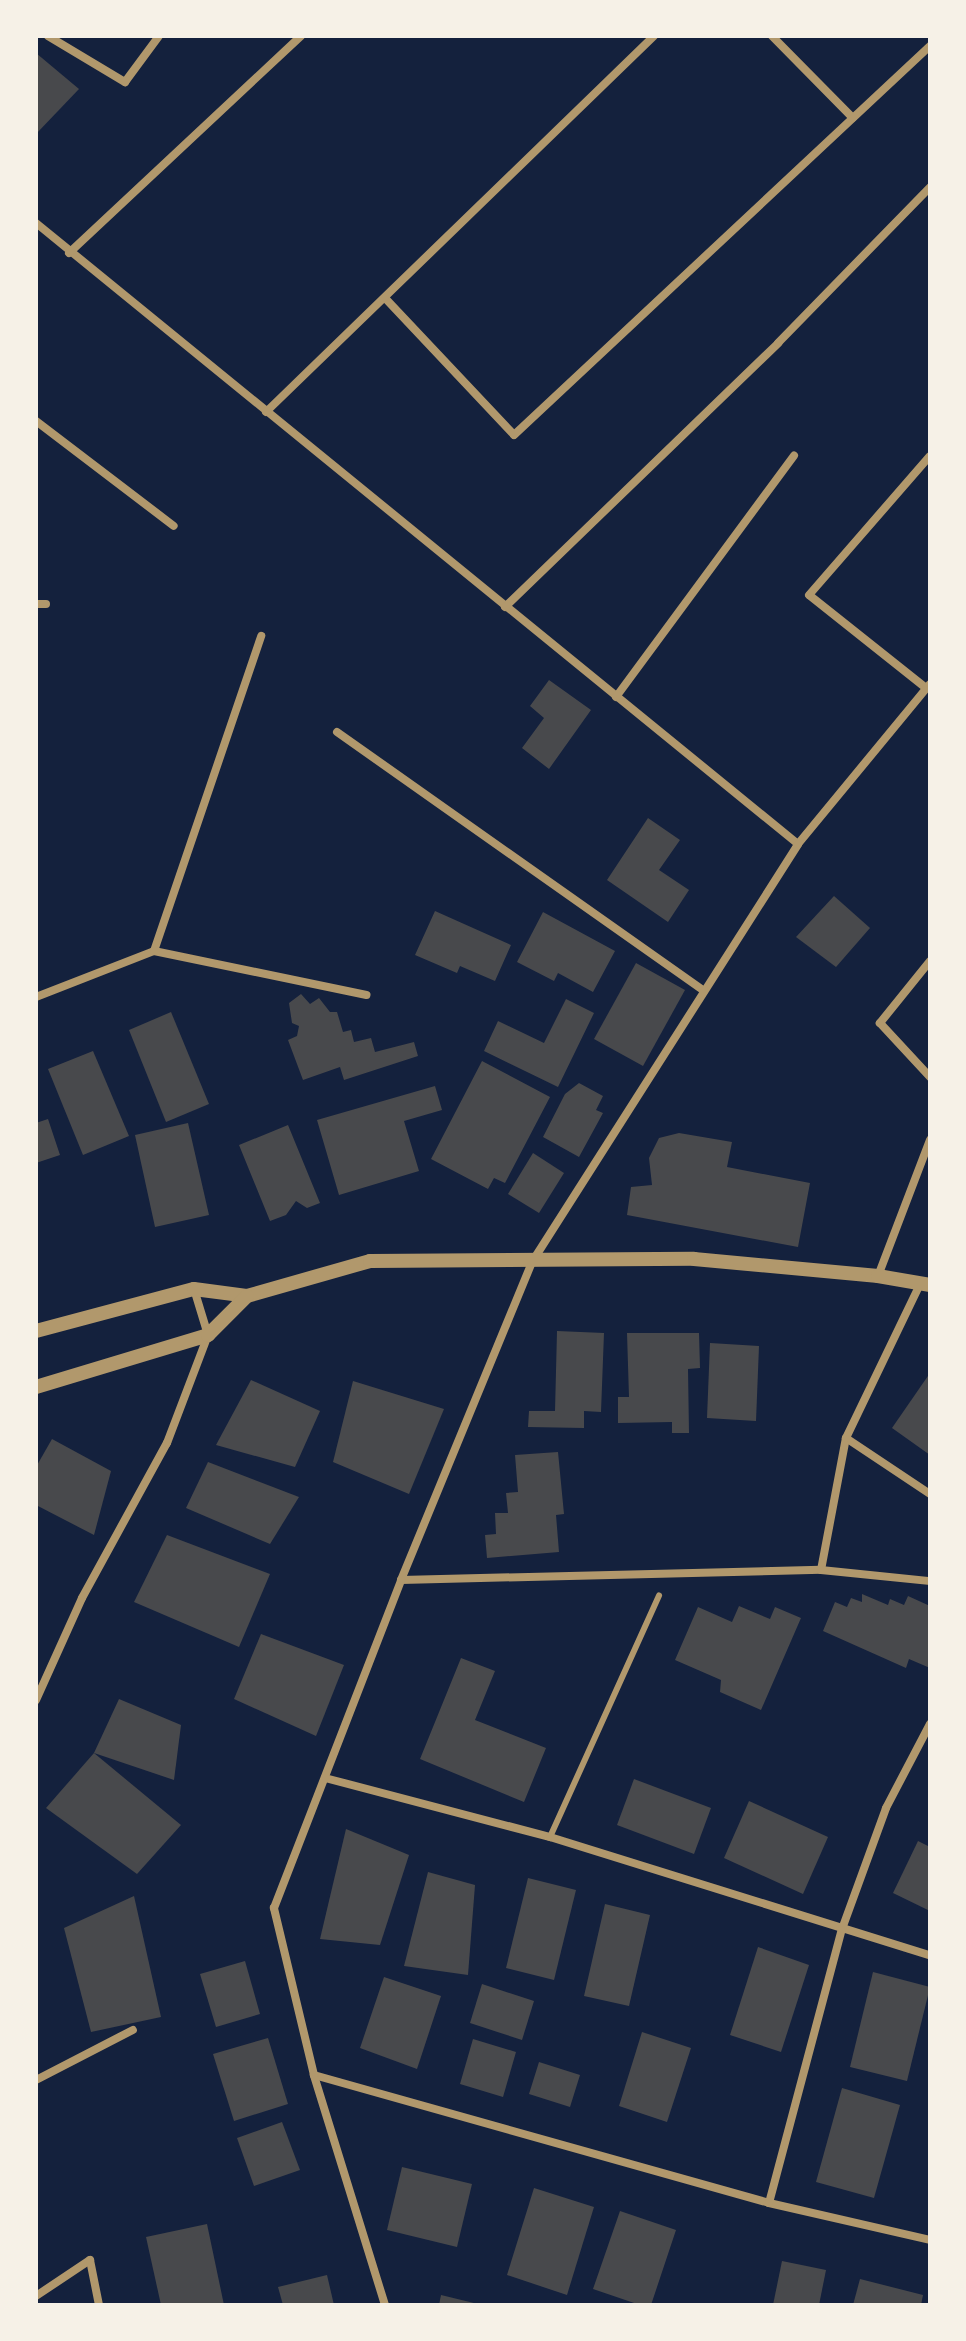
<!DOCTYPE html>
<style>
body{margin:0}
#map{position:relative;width:966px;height:2341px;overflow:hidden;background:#14213d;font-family:"Open Sans",sans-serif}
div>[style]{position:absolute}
.building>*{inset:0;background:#48494c}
.service>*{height:6px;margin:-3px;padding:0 3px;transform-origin:3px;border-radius:3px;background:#b1986c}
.minor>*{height:8px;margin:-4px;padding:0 4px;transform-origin:4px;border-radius:4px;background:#b1986c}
.tertiary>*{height:14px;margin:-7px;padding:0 7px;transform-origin:7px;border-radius:7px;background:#b1986c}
span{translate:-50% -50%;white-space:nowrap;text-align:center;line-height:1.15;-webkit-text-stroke:7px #f6f1e7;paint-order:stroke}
.frame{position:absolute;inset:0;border:38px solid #f6f1e7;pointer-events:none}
</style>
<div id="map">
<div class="building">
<i style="clip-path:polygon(36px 53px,79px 89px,36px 134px)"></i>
<i style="clip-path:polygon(549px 680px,591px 710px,549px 769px,522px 748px,544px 718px,530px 706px)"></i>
<i style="clip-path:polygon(648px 818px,680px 840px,659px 870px,689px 890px,668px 922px,607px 880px)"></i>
<i style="clip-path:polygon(834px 896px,870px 928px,836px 967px,796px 937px)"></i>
<i style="clip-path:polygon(435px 911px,511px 945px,495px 981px,460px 966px,457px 973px,415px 955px)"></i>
<i style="clip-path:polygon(543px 912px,615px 951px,593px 992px,558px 973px,554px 981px,517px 962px)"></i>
<i style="clip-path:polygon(636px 963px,685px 990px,643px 1066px,594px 1039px)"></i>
<i style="clip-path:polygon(301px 994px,310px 1004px,319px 998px,330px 1012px,337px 1012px,343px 1032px,351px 1030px,354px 1042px,371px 1038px,375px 1052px,414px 1042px,418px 1056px,344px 1080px,340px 1067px,303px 1080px,288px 1040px,297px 1036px,299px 1026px,292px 1023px,289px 1003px)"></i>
<i style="clip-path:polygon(566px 999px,594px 1013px,558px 1087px,484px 1051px,498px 1021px,544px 1043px)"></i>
<i style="clip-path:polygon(171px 1012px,209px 1104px,166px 1122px,129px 1030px)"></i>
<i style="clip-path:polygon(93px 1051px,129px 1136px,83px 1155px,48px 1069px)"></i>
<i style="clip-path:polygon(482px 1061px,550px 1097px,505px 1183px,494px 1178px,488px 1189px,431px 1159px)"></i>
<i style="clip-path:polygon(579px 1083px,603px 1096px,596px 1110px,603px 1113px,579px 1157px,543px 1137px,565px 1094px)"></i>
<i style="clip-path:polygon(435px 1086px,442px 1110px,404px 1121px,419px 1171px,339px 1195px,317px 1120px)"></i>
<i style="clip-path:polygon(48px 1119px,60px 1155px,36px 1163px,36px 1123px)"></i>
<i style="clip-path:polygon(188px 1123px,209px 1215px,155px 1227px,135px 1135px)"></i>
<i style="clip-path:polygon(288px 1125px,320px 1203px,307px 1208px,296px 1201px,286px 1215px,270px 1221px,239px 1145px)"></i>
<i style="clip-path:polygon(679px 1133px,732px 1142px,727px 1167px,810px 1183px,798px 1247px,627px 1215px,631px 1187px,652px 1185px,649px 1158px,659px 1138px)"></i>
<i style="clip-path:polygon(533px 1153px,564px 1173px,539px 1213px,508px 1194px)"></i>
<i style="clip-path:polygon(557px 1331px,604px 1333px,601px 1412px,584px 1411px,584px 1428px,528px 1427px,529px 1411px,555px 1411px)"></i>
<i style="clip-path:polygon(627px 1333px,699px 1333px,700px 1368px,688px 1369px,689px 1433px,672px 1433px,672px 1422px,618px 1423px,618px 1397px,629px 1397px)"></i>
<i style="clip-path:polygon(710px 1343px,759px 1346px,756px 1421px,707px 1418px)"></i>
<i style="clip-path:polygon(930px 1373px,930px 1455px,892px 1428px)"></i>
<i style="clip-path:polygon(251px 1380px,320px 1411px,295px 1467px,216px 1445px)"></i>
<i style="clip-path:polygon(353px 1381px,444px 1409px,409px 1494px,333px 1462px)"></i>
<i style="clip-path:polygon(52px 1439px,111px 1471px,94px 1535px,36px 1505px,36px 1467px)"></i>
<i style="clip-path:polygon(558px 1452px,564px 1514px,556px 1515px,559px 1552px,487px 1558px,485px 1535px,496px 1534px,495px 1513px,508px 1513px,506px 1493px,518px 1492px,515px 1455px)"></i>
<i style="clip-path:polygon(208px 1462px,299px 1497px,270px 1544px,186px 1508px)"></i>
<i style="clip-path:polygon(167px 1535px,270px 1574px,239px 1647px,134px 1602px)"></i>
<i style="clip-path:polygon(862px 1594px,888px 1605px,890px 1599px,904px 1605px,908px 1596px,930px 1606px,930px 1668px,909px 1659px,906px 1668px,823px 1631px,835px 1602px,847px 1607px,851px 1598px,862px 1602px)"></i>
<i style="clip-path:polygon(739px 1606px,770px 1619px,775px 1607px,801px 1618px,761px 1710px,720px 1692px,721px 1680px,675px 1660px,698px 1607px,732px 1622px)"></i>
<i style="clip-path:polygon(261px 1634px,344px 1665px,316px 1736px,234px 1699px)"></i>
<i style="clip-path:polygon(461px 1658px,495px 1671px,475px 1720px,546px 1748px,524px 1802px,420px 1759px)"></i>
<i style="clip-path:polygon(119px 1699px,181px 1725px,174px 1780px,94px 1753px)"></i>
<i style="clip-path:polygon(94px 1753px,181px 1825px,137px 1874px,46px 1808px)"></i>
<i style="clip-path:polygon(634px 1779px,711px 1808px,694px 1854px,617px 1825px)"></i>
<i style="clip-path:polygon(749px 1801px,828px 1837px,803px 1894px,724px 1858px)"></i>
<i style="clip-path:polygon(346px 1829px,409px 1855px,380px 1945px,320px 1939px)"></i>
<i style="clip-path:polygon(918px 1841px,930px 1847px,930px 1911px,893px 1893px)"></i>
<i style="clip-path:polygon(428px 1872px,475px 1885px,468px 1975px,404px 1966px)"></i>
<i style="clip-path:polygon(528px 1878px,576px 1890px,554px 1980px,506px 1968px)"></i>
<i style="clip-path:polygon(134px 1896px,161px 2017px,91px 2032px,64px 1928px)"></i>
<i style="clip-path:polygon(605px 1904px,650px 1915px,629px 2006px,584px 1996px)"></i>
<i style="clip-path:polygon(758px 1947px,809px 1965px,781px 2052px,730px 2035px)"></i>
<i style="clip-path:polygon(245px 1961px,260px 2014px,216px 2027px,200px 1974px)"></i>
<i style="clip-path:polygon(873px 1972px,930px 1987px,907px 2081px,850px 2067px)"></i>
<i style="clip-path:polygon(384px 1977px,441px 1996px,417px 2069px,360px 2048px)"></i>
<i style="clip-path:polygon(482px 1984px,534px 2001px,522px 2040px,470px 2023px)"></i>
<i style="clip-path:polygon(642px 2032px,691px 2048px,667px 2122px,619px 2106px)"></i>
<i style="clip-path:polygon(268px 2038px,288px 2104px,234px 2121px,213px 2054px)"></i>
<i style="clip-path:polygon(473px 2039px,516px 2052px,503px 2097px,460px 2084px)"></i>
<i style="clip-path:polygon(539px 2062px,580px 2075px,570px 2107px,529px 2094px)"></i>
<i style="clip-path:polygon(842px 2088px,900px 2105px,874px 2198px,816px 2182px)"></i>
<i style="clip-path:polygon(282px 2122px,300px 2170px,254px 2186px,237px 2138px)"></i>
<i style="clip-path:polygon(402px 2167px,472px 2184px,457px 2247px,387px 2230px)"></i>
<i style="clip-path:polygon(534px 2188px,594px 2207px,567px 2295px,507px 2275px)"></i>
<i style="clip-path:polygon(620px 2211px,676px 2230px,651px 2305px,640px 2305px,593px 2289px)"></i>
<i style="clip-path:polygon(207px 2224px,224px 2305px,161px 2305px,146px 2237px)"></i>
<i style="clip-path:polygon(782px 2261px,826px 2270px,819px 2305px,773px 2305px)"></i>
<i style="clip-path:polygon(327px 2275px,334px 2305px,283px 2305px,278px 2287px)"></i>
<i style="clip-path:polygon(860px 2279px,923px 2295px,921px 2305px,853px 2305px)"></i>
<i style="clip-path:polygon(441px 2295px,478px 2304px,477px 2305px,439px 2305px)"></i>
</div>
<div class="service">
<i style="left:550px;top:1837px;width:265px;rotate:-65.7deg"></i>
</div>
<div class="minor">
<i style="left:48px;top:36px;width:90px;rotate:30.9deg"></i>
<i style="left:125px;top:82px;width:57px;rotate:-53.5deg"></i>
<i style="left:772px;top:36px;width:115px;rotate:45.4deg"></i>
<i style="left:36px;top:223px;width:983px;rotate:39.18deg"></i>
<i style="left:69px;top:253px;width:318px;rotate:-43.1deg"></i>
<i style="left:385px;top:298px;width:188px;rotate:46.7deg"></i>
<i style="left:514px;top:435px;width:570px;rotate:-43.08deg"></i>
<i style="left:266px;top:412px;width:540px;rotate:-44.1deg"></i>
<i style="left:36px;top:421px;width:173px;rotate:37.3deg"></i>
<i style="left:36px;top:604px;width:10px"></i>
<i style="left:505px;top:607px;width:380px;rotate:-44deg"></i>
<i style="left:778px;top:343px;width:218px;rotate:-45.7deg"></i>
<i style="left:926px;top:688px;width:149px;rotate:-141.5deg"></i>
<i style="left:809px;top:595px;width:184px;rotate:-49deg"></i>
<i style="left:616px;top:697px;width:300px;rotate:-53.6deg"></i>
<i style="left:337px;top:732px;width:449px;rotate:35.2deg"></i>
<i style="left:154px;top:951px;width:333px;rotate:-71.2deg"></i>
<i style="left:930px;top:961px;width:80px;rotate:128.9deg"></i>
<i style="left:880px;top:1023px;width:74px;rotate:47.2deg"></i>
<i style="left:36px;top:997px;width:127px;rotate:-21.3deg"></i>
<i style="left:154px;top:951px;width:217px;rotate:11.7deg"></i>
<i style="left:878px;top:1276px;width:146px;rotate:-69.1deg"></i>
<i style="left:846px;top:1438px;width:101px;rotate:33.7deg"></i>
<i style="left:821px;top:1570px;width:134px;rotate:-79.3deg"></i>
<i style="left:846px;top:1438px;width:173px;rotate:-64.3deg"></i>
<i style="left:401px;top:1580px;width:420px;rotate:-1.4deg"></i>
<i style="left:821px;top:1570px;width:110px;rotate:5.8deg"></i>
<i style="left:36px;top:1700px;width:112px;rotate:-65.7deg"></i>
<i style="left:82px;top:1598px;width:177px;rotate:-61.3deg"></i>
<i style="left:167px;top:1443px;width:116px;rotate:-69.2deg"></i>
<i style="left:208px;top:1335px;width:48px;rotate:-106.9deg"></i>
<i style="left:325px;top:1778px;width:233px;rotate:14.7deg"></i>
<i style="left:550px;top:1837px;width:398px;rotate:17.3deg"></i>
<i style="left:314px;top:2075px;width:473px;rotate:15.7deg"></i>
<i style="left:769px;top:2203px;width:165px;rotate:12.9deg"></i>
<i style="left:36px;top:2080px;width:109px;rotate:-27.3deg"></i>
<i style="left:769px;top:2203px;width:284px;rotate:-75.1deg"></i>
<i style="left:842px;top:1929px;width:129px;rotate:-70deg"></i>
<i style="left:886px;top:1808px;width:95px;rotate:-62.4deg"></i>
<i style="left:36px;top:2296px;width:65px;rotate:-33.7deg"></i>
<i style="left:90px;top:2260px;width:46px;rotate:78.7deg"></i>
<i style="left:385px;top:2305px;width:241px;rotate:-107.2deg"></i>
<i style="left:314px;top:2075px;width:172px;rotate:-103.5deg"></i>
<i style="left:274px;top:1908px;width:352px;rotate:-68.8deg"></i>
<i style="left:401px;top:1580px;width:344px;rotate:-67.6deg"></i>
<i style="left:532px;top:1262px;width:495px;rotate:-57.5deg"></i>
<i style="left:798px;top:844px;width:207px;rotate:-50.5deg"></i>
</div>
<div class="tertiary">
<i style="left:36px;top:1331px;width:163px;rotate:-14.9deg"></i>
<i style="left:194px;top:1289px;width:53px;rotate:7.5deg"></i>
<i style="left:247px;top:1296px;width:128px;rotate:-15.9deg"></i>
<i style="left:370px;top:1261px;width:324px;rotate:-0.4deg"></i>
<i style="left:694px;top:1259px;width:185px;rotate:5.3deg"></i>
<i style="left:878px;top:1276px;width:53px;rotate:9.8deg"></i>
<i style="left:36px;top:1387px;width:180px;rotate:-16.8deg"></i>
<i style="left:208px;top:1335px;width:55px;rotate:-45deg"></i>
</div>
<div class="frame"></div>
</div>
